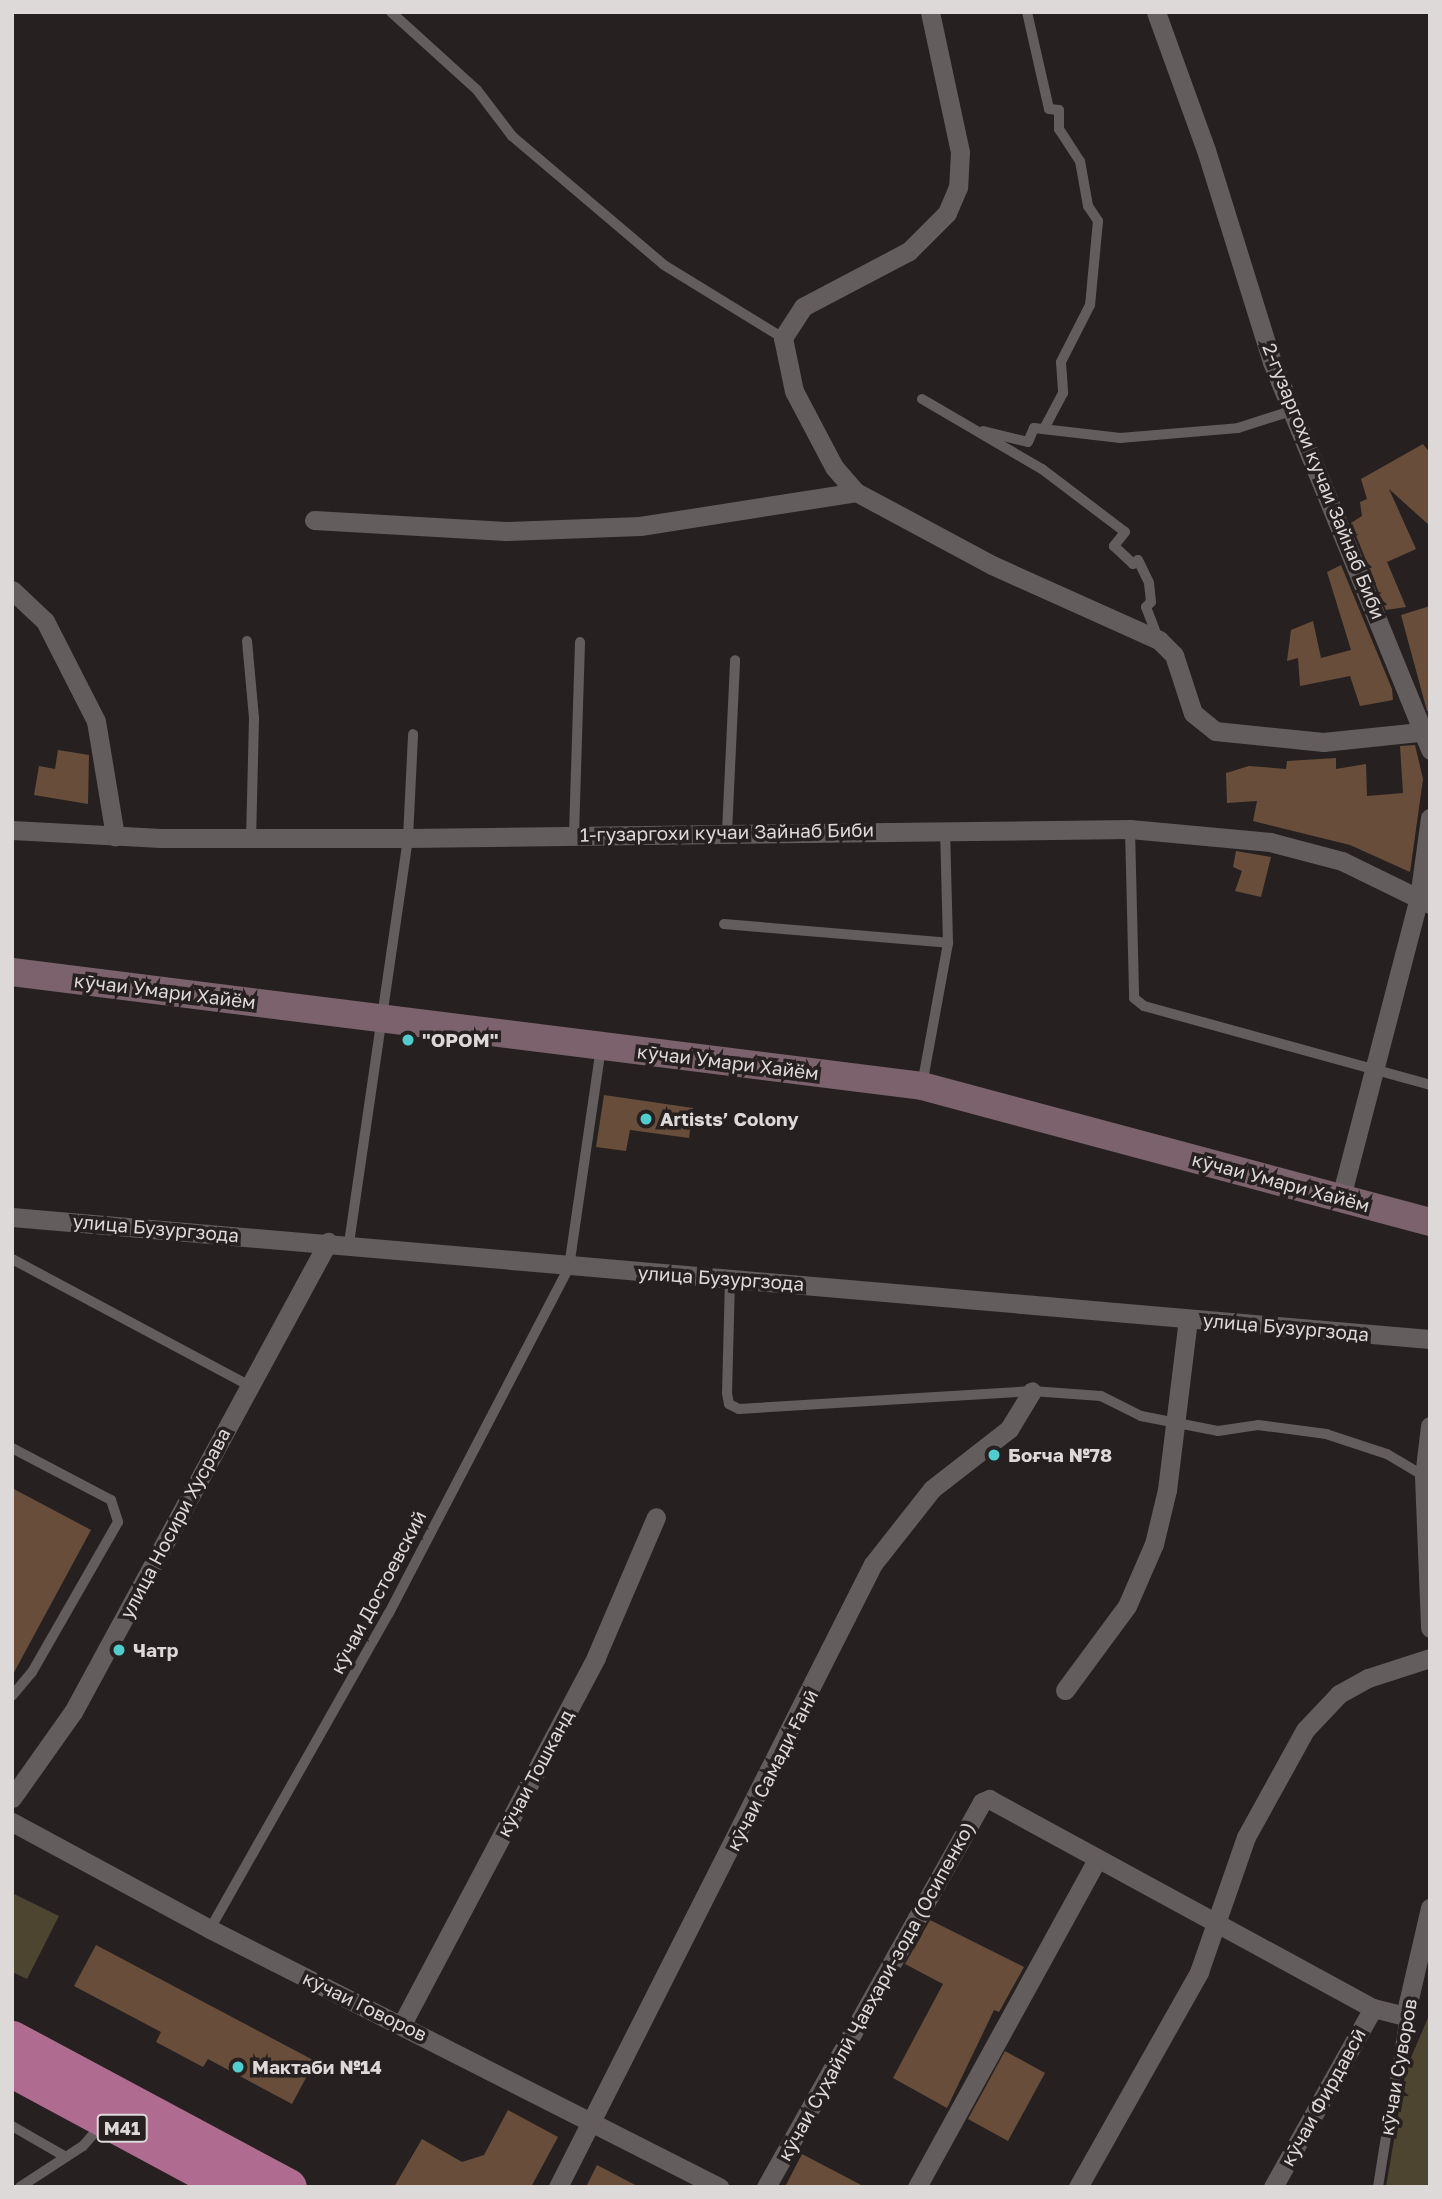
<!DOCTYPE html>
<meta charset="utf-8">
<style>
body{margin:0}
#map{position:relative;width:1442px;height:2199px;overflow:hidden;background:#262120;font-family:"Golos Text",sans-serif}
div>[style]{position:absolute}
.green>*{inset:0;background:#4d4530}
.building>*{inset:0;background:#684e3a}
.lane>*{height:10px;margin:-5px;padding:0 5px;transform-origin:5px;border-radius:5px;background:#645d5d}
.street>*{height:19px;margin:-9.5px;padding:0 9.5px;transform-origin:9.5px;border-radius:9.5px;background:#645d5d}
.secondary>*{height:28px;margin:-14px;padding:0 14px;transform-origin:14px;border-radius:14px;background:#7b626c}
.highway>*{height:37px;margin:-18.5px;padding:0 18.5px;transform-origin:18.5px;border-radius:18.5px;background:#b06c90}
.dots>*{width:19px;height:19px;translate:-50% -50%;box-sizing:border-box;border:4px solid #262120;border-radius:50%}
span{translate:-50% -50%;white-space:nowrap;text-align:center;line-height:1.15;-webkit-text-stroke:7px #262120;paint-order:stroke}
.shield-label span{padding:2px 5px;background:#262120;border:2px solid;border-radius:5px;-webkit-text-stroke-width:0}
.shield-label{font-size:18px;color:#ddd9d8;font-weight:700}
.street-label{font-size:19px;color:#ddd9d8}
.poi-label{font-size:19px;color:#ddd9d8;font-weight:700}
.left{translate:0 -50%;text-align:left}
.frame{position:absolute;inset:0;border:14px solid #ddd9d8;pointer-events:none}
</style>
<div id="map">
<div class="green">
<i style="clip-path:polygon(12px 1893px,59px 1916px,27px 1979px,12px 1972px)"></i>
<i style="clip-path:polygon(1430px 2013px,1430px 2187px,1386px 2187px,1406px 2069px)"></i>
</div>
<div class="building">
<i style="clip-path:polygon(1423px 444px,1430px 453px,1430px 526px,1389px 489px,1416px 549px,1387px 562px,1406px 607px,1386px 610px,1351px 523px,1362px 516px,1360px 502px,1367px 499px,1361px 479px)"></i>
<i style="clip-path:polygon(1341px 565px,1392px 689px,1393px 700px,1360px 706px,1350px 676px,1300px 686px,1298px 658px,1287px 661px,1291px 630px,1313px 621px,1321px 658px,1351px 650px,1327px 572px)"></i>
<i style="clip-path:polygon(1430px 606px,1430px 711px,1427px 711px,1401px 615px)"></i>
<i style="clip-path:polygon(1415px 745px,1423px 779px,1410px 872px,1350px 845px,1253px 821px,1257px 801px,1227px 803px,1226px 773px,1249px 766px,1286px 769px,1287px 761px,1336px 758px,1336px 769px,1366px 764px,1367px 796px,1403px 793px,1400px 746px)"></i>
<i style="clip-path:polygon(58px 750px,89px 755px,88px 804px,34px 795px,39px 766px,55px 769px)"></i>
<i style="clip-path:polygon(1236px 851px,1271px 857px,1261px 897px,1235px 891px,1242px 871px,1233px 867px)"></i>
<i style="clip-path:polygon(604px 1095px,693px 1108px,689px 1138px,630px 1130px,626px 1151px,596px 1147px)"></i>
<i style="clip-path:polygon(12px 1488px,91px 1530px,12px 1676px)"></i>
<i style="clip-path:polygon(930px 1920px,1024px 1967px,999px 2012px,994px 2010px,947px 2108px,893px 2078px,943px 1984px,905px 1964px)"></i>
<i style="clip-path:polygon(96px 1945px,315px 2061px,292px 2104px,208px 2059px,203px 2067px,156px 2042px,161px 2032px,74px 1986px)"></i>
<i style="clip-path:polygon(1005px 2051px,1045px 2073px,1008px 2141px,968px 2119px)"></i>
<i style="clip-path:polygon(508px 2110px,558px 2137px,531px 2187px,394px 2187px,422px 2139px,462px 2162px,484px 2155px)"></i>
<i style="clip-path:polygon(802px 2154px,865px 2187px,785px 2187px)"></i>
<i style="clip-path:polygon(597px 2165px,639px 2187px,586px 2187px)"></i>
</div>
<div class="lane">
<i style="left:391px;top:12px;width:116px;rotate:42.2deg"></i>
<i style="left:477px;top:90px;width:58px;rotate:52.7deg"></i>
<i style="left:512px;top:136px;width:199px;rotate:40.3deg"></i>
<i style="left:664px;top:265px;width:140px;rotate:31.5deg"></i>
<i style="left:1027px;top:12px;width:99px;rotate:77.2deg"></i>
<i style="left:1049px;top:109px;width:10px;rotate:6deg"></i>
<i style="left:1059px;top:110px;width:19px;rotate:90deg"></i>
<i style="left:1059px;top:129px;width:38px;rotate:57deg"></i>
<i style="left:1080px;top:161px;width:46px;rotate:79.9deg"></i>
<i style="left:1088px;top:206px;width:18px;rotate:56deg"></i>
<i style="left:1098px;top:221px;width:84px;rotate:95.4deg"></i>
<i style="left:1090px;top:305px;width:64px;rotate:117deg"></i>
<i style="left:1061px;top:362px;width:31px;rotate:86deg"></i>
<i style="left:1063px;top:393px;width:40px;rotate:118deg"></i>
<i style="left:922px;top:399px;width:139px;rotate:30.3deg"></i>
<i style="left:1042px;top:469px;width:104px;rotate:37.2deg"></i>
<i style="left:1125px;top:532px;width:18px;rotate:128deg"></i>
<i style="left:1114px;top:546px;width:26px;rotate:43deg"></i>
<i style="left:1133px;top:564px;width:6px;rotate:-39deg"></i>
<i style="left:1138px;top:560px;width:25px;rotate:64deg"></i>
<i style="left:1149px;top:583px;width:19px;rotate:84deg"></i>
<i style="left:1151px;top:602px;width:7px;rotate:135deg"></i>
<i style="left:1146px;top:607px;width:34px;rotate:69deg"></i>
<i style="left:983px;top:431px;width:46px;rotate:13.7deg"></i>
<i style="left:1028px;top:442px;width:15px;rotate:-67deg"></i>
<i style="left:1034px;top:428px;width:87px;rotate:6.6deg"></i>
<i style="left:1120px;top:438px;width:118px;rotate:-4.8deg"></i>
<i style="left:1238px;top:428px;width:56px;rotate:-17.8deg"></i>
<i style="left:247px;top:641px;width:77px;rotate:84.8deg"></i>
<i style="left:254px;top:718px;width:120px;rotate:91.4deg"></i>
<i style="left:1130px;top:829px;width:169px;rotate:88.6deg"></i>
<i style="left:1134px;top:998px;width:13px;rotate:39deg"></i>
<i style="left:1144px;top:1006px;width:297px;rotate:15.4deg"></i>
<i style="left:727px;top:832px;width:172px;rotate:-87.3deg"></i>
<i style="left:574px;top:834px;width:192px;rotate:-88.2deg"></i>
<i style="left:724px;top:924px;width:225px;rotate:4.8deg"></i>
<i style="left:922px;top:1085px;width:144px;rotate:-79.6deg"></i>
<i style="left:948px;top:943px;width:113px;rotate:-91.5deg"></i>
<i style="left:349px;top:1243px;width:409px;rotate:-81.7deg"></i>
<i style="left:408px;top:838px;width:104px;rotate:-87.2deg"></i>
<i style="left:12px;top:1259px;width:270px;rotate:28.1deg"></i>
<i style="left:730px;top:1279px;width:114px;rotate:91.5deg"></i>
<i style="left:727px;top:1393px;width:11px;rotate:80deg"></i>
<i style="left:729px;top:1404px;width:11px;rotate:27deg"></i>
<i style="left:739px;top:1409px;width:294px;rotate:-3.5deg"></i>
<i style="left:1032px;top:1391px;width:69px;rotate:4.1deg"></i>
<i style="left:1101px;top:1396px;width:45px;rotate:26.6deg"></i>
<i style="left:1141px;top:1416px;width:78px;rotate:11deg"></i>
<i style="left:1218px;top:1431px;width:40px;rotate:-8.5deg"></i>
<i style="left:1258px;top:1425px;width:69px;rotate:7.5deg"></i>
<i style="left:1326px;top:1434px;width:64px;rotate:18.2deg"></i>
<i style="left:1387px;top:1454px;width:43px;rotate:30.7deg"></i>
<i style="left:12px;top:1448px;width:112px;rotate:27.7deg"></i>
<i style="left:111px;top:1500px;width:23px;rotate:72deg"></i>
<i style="left:118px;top:1522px;width:173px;rotate:119.8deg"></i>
<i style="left:32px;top:1672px;width:31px;rotate:130deg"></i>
<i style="left:210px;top:1929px;width:363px;rotate:-60.5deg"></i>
<i style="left:389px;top:1613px;width:390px;rotate:-62.5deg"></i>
<i style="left:569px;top:1267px;width:222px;rotate:-81.7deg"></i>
<i style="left:12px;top:2126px;width:62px;rotate:29.9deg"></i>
<i style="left:20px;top:2187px;width:75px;rotate:-33.1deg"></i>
<i style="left:83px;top:2146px;width:28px;rotate:-49deg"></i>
<i style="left:1378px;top:2187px;width:173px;rotate:-81deg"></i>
</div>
<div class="street">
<i style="left:930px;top:12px;width:143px;rotate:77.9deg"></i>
<i style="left:960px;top:152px;width:35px;rotate:93deg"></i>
<i style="left:958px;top:187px;width:28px;rotate:113deg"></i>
<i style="left:947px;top:213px;width:54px;rotate:135deg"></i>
<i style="left:909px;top:251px;width:120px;rotate:152.2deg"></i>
<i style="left:803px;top:307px;width:37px;rotate:123deg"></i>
<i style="left:783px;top:338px;width:54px;rotate:78.3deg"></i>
<i style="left:794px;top:391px;width:86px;rotate:62.2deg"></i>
<i style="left:834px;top:467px;width:33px;rotate:49deg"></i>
<i style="left:856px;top:492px;width:154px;rotate:28.2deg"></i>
<i style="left:992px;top:565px;width:183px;rotate:24.2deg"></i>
<i style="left:1159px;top:640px;width:21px;rotate:45deg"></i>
<i style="left:1174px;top:655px;width:61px;rotate:71.9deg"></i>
<i style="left:1193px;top:713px;width:28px;rotate:39deg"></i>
<i style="left:1215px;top:731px;width:109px;rotate:5.8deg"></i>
<i style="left:1323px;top:742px;width:108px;rotate:-5.9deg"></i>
<i style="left:1156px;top:12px;width:147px;rotate:70.1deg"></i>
<i style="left:1206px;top:150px;width:222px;rotate:72.7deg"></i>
<i style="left:1272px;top:362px;width:419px;rotate:67.8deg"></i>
<i style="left:314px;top:520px;width:192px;rotate:3.3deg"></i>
<i style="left:506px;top:531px;width:134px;rotate:-2.1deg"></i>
<i style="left:640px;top:526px;width:219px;rotate:-8.9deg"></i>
<i style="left:12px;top:590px;width:45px;rotate:43.2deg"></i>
<i style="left:45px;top:621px;width:112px;rotate:63deg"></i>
<i style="left:96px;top:721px;width:117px;rotate:80.6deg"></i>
<i style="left:12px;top:830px;width:149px;rotate:3.1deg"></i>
<i style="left:161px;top:838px;width:247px"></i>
<i style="left:408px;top:838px;width:722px;rotate:-0.71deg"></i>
<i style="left:1130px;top:829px;width:141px;rotate:5.3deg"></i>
<i style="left:1270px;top:842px;width:74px;rotate:14.8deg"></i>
<i style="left:1342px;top:861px;width:98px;rotate:26deg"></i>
<i style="left:1341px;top:1197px;width:309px;rotate:-75.4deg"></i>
<i style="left:1419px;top:898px;width:81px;rotate:-82.2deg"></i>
<i style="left:12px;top:1217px;width:1423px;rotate:4.92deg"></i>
<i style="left:1430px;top:1426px;width:50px;rotate:96.8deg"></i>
<i style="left:1424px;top:1476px;width:152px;rotate:87.7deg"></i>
<i style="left:1065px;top:1690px;width:104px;rotate:-53.6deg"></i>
<i style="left:1127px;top:1606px;width:68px;rotate:-66.5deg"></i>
<i style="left:1154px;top:1544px;width:56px;rotate:-76.5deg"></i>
<i style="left:1167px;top:1490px;width:172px;rotate:-83deg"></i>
<i style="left:12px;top:1798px;width:105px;rotate:-54.7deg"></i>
<i style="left:73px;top:1712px;width:535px;rotate:-61.52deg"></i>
<i style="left:12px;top:1822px;width:225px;rotate:28.4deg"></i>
<i style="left:210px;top:1929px;width:571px;rotate:26.88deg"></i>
<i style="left:402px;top:2024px;width:415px;rotate:-62.1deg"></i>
<i style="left:596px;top:1657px;width:152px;rotate:-66.8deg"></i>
<i style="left:558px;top:2187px;width:698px;rotate:-63.18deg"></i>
<i style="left:873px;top:1564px;width:95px;rotate:-51.8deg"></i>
<i style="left:932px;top:1489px;width:98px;rotate:-37.9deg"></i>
<i style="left:1009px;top:1429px;width:44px;rotate:-58.8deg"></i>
<i style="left:766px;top:2187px;width:441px;rotate:-60.7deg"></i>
<i style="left:982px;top:1802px;width:8px;rotate:-23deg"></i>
<i style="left:989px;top:1799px;width:437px;rotate:28.6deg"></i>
<i style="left:1373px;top:2008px;width:33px;rotate:14deg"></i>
<i style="left:1405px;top:2016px;width:111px;rotate:-77deg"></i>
<i style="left:917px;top:2187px;width:374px;rotate:-61.2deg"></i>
<i style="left:1078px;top:2187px;width:247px;rotate:-60.6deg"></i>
<i style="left:1199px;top:1972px;width:143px;rotate:-70.8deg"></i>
<i style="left:1246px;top:1837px;width:122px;rotate:-61.1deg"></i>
<i style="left:1305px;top:1730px;width:50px;rotate:-46.6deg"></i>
<i style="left:1339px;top:1694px;width:33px;rotate:-29deg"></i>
<i style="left:1368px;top:1678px;width:65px;rotate:-17.9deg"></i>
<i style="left:1273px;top:2187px;width:205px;rotate:-60.8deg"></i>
</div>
<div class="secondary">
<i style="left:12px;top:972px;width:917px;rotate:7.14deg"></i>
<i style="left:922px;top:1086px;width:526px;rotate:14.99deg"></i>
</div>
<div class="highway">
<i style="left:12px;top:2039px;width:313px;rotate:28.2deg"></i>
<i style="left:12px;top:2069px;width:249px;rotate:28.3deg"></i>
</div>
<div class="dots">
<i style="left:408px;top:1040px;background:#52cdcd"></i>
<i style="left:646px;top:1119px;background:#52cdcd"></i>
<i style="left:994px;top:1455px;background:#52cdcd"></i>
<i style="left:119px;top:1650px;background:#52cdcd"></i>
<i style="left:238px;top:2067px;background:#52cdcd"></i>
</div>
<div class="shield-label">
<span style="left:122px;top:2128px">M41</span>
</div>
<div class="street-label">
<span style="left:1324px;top:481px;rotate:68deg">2-гузаргохи кучаи Зайнаб Биби</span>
<span style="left:727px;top:832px;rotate:-1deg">1-гузаргохи кучаи Зайнаб Биби</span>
<span style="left:165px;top:991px;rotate:7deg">кӯчаи Умари Хайём</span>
<span style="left:728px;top:1062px;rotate:7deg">кӯчаи Умари Хайём</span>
<span style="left:1281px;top:1182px;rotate:15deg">кӯчаи Умари Хайём</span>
<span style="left:156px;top:1228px;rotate:5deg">улица Бузургзода</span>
<span style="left:721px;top:1278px;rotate:4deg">улица Бузургзода</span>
<span style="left:1286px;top:1327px;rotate:5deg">улица Бузургзода</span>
<span style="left:175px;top:1523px;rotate:-62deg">улица Носири Хусрава</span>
<span style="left:378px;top:1592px;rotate:-62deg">кӯчаи Достоевский</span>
<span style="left:772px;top:1770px;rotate:-63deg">кӯчаи Самади Ғанӣ</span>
<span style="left:535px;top:1773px;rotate:-62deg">кӯчаи Тошканд</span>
<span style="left:876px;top:1991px;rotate:-61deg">кӯчаи Суҳайлӣ Ҷавҳари-зода (Осипенко)</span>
<span style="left:365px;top:2006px;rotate:26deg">кӯчаи Говоров</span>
<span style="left:1398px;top:2067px;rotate:-80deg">кӯчаи Суворов</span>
<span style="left:1323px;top:2097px;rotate:-61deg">кӯчаи Фирдавсӣ</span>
</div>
<div class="poi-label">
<span class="left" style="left:422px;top:1040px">"OPOM"</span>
<span class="left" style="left:660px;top:1119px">Artists’ Colony</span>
<span class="left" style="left:1008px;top:1455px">Боғча №78</span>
<span class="left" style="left:133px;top:1650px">Чатр</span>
<span class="left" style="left:252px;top:2067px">Мактаби №14</span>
</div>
<div class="frame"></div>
</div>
